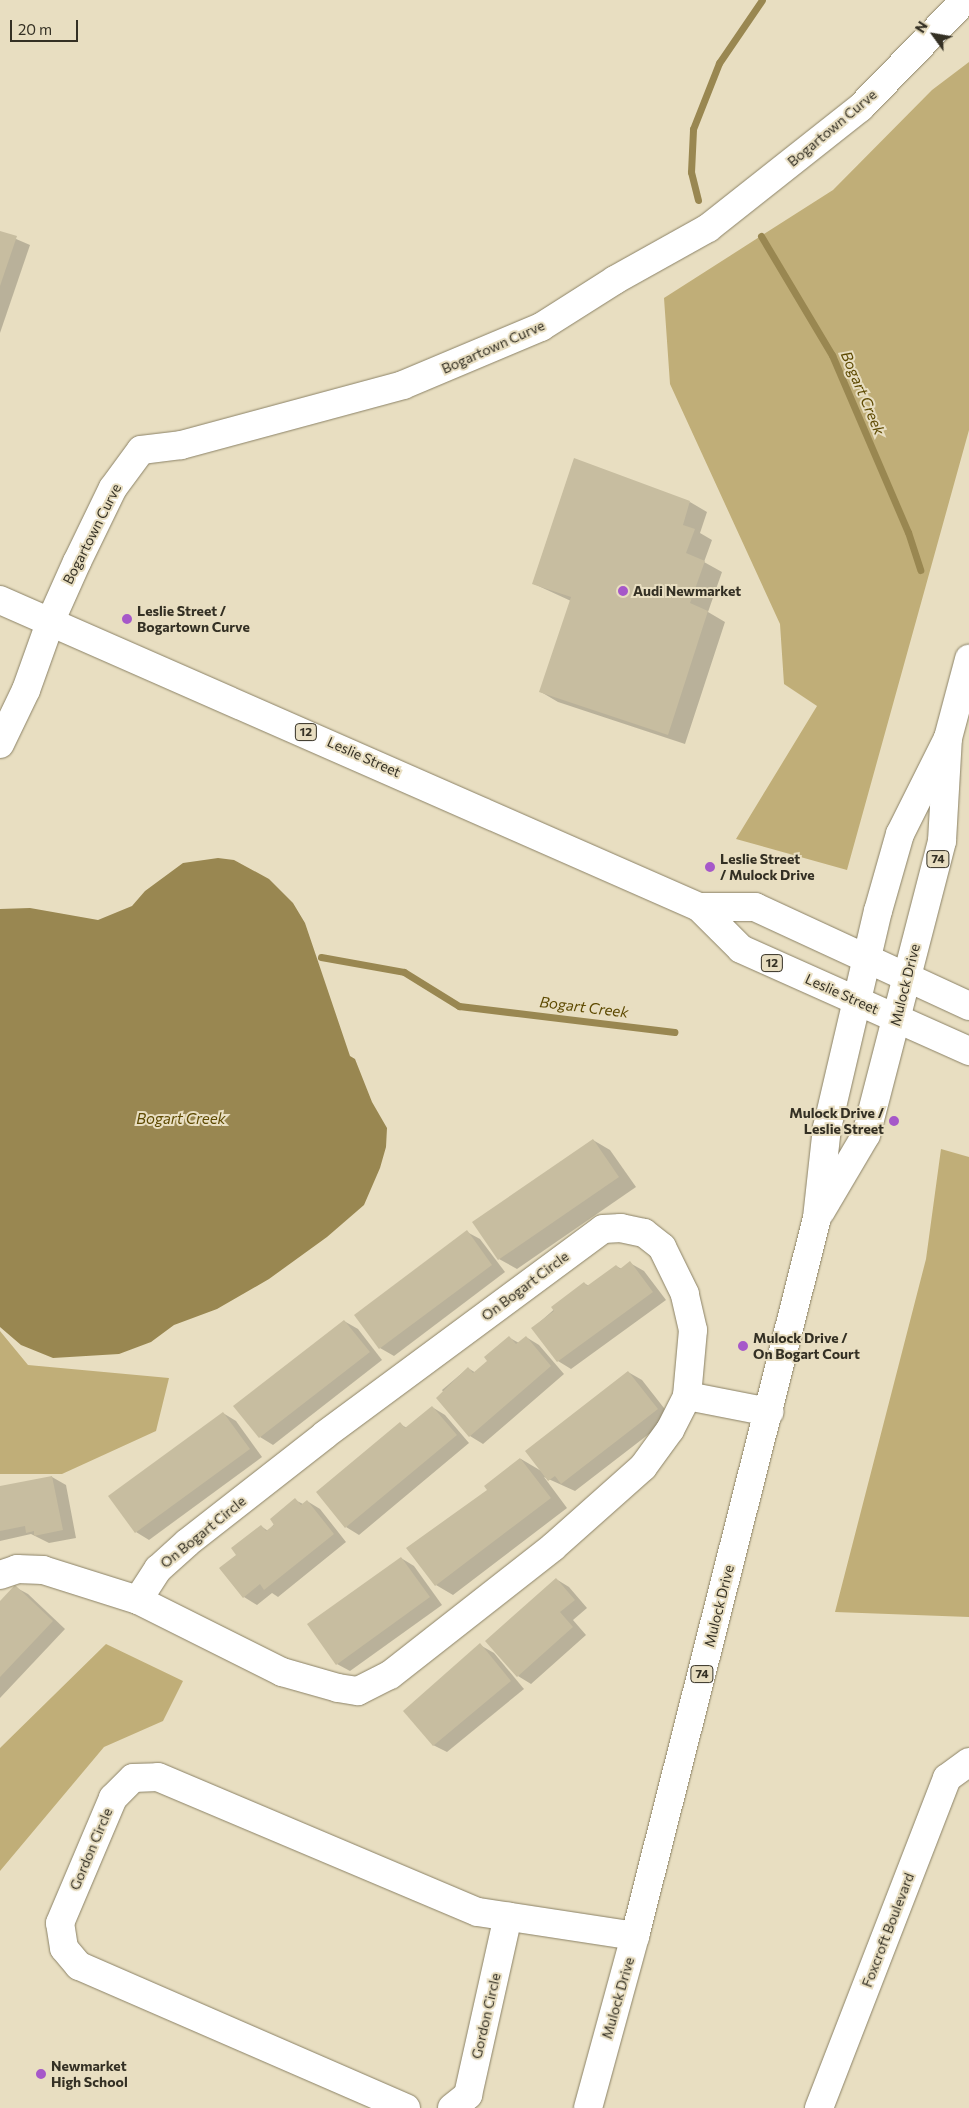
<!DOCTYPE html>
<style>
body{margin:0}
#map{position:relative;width:969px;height:2108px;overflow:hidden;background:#e8dec1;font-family:Commissioner,sans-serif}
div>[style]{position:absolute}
.green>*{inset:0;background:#c0ae78}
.water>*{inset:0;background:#998751}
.shadow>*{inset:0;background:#0003}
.stream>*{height:7px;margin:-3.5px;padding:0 3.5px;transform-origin:3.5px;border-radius:3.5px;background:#998751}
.building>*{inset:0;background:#c7bda0}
.roads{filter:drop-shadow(0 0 1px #8b8266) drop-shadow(0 0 1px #8b8266)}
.minor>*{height:28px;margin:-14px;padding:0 14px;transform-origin:14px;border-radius:14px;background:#fff}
.major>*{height:28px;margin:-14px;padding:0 14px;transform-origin:14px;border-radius:14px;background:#fff}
.dots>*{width:14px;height:14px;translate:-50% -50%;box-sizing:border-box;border:2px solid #e8dec1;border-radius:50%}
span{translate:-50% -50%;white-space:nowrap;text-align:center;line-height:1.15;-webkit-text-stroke:4px #e8dec1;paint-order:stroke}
.shield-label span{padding:1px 4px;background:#e8dec1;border:1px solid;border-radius:4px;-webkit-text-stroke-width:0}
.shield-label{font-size:12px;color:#343024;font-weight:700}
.street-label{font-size:14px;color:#343024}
.poi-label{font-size:14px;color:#343024;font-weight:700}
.left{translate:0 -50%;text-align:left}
.right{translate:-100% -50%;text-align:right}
.water-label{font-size:15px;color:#5e4a02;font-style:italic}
.north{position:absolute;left:909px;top:10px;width:50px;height:50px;-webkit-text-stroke:4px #e8dec1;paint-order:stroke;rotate:302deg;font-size:14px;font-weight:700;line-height:20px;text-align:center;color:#343024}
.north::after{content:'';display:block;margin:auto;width:18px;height:22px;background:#343024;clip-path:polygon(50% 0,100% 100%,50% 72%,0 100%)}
.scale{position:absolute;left:10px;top:20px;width:68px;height:22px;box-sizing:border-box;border:2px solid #343024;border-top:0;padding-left:6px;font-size:15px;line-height:18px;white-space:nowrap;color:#343024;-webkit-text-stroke:4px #e8dec1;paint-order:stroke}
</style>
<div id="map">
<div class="green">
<i style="clip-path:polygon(969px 62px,969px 430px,847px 870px,736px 839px,817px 706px,784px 684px,780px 624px,670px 384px,664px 298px,833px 190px,932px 90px)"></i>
<i style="clip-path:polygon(941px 1149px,969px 1157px,969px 1617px,835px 1612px,926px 1259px)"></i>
<i style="clip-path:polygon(0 1331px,28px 1365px,169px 1378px,156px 1431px,62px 1474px,0 1474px)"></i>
<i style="clip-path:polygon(106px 1644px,183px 1681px,163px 1721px,104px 1747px,0 1871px,0 1748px)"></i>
</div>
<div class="water">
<i style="clip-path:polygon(218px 858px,234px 860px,269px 879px,293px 903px,305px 923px,350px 1056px,355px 1059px,372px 1102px,387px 1128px,386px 1147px,380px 1168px,364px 1205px,327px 1237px,269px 1279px,217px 1309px,174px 1325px,151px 1342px,119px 1354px,53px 1358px,21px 1345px,0 1327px,0 909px,30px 908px,98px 920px,132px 906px,145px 891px,183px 863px)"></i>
</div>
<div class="shadow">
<i style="clip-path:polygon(0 232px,30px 245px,0 333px)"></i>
<i style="clip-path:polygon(690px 502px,707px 512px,700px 533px,712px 540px,704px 562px,722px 572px,708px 612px,725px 622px,685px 744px,558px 702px,541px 692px,571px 601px,534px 584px)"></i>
<i style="clip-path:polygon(593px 1140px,610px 1150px,636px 1187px,517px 1269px,499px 1259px)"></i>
<i style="clip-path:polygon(467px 1232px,480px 1239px,505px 1272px,394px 1356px,380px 1348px,356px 1315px)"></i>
<i style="clip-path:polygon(630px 1263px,644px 1271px,666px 1300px,571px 1369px,558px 1361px,533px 1328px,584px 1283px,589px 1286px,616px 1266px,622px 1269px)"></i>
<i style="clip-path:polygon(344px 1321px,358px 1329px,382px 1360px,273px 1445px,260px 1437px)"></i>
<i style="clip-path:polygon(526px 1337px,539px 1345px,564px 1374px,483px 1444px,470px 1436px,442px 1390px,468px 1368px,476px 1373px,510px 1338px,519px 1343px)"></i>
<i style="clip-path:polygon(628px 1372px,642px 1380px,671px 1417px,575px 1491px,544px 1477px,567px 1508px,453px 1595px,436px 1585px,489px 1490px,521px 1459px,543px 1472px)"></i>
<i style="clip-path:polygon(432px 1407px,445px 1415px,469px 1443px,359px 1535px,346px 1527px,400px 1424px,407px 1428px)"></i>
<i style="clip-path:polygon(223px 1413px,236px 1421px,262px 1457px,149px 1540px,136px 1532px)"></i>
<i style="clip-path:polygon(52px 1477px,66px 1485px,76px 1538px,49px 1543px,31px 1534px,0 1541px,0 1487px)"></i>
<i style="clip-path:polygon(295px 1500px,303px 1504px,307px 1501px,320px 1509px,346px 1542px,278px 1597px,272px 1593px,257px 1605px,244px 1597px,237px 1555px,261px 1526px,268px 1531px)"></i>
<i style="clip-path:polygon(401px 1558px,414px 1566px,442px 1605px,350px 1671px,337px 1664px)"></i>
<i style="clip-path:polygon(556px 1579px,569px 1587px,587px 1608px,573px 1620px,586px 1635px,531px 1684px,518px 1676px)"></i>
<i style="clip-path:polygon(15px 1587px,28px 1594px,65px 1629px,0 1698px,0 1603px)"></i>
<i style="clip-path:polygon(480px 1645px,494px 1653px,524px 1689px,447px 1752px,433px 1745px)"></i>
</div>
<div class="stream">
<i style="left:698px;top:200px;width:29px;rotate:-104deg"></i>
<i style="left:691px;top:172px;width:43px;rotate:-87.3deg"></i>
<i style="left:693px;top:129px;width:71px;rotate:-68.5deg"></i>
<i style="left:719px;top:63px;width:76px;rotate:-55.7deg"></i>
<i style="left:761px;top:236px;width:139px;rotate:59.2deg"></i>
<i style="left:832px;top:355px;width:193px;rotate:66.8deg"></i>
<i style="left:908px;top:532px;width:40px;rotate:72deg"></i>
<i style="left:321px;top:957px;width:84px;rotate:10.2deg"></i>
<i style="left:404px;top:972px;width:65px;rotate:31.7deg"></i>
<i style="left:459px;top:1006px;width:217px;rotate:6.9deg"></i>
</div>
<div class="building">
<i style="clip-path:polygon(0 231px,17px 236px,0 286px)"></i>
<i style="clip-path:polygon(574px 458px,690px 501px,683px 525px,695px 529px,686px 553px,705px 561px,690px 603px,708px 611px,668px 735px,539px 692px,571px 597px,532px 584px)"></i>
<i style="clip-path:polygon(593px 1139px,619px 1177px,498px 1260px,472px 1222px)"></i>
<i style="clip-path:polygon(467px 1230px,492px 1265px,379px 1349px,354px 1315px)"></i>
<i style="clip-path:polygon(630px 1261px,653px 1292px,557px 1362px,531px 1328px,554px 1311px,551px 1307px,584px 1282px,587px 1286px,616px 1265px,620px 1269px)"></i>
<i style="clip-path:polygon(344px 1320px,370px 1352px,259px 1438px,233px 1406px)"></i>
<i style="clip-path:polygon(509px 1336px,516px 1344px,526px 1336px,551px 1366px,469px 1437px,436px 1398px,468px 1367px,473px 1373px,487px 1361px,484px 1357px)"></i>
<i style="clip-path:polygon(628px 1371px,658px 1409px,561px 1484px,555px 1476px,548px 1481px,525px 1451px)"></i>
<i style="clip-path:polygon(432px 1406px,457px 1435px,345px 1528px,316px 1492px,400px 1422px,405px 1428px)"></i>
<i style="clip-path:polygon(223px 1412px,250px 1449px,135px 1533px,108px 1496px)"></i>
<i style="clip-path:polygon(520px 1458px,551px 1498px,435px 1586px,406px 1548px,487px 1490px,484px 1486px)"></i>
<i style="clip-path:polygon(52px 1476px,63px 1530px,34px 1536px,34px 1531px,26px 1533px,25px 1526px,0 1531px,0 1486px)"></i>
<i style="clip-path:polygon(295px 1498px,301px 1505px,307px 1500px,334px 1534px,264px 1590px,260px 1584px,243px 1598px,219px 1568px,236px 1555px,231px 1548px,261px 1525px,266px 1531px,274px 1525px,270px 1519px)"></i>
<i style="clip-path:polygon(401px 1557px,430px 1597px,336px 1665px,307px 1624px)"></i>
<i style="clip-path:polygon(556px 1578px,575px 1600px,560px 1612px,573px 1627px,517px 1677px,485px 1641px)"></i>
<i style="clip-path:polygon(15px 1585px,53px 1621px,0 1677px,0 1601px)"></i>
<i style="clip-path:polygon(480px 1643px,511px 1681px,433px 1746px,403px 1711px)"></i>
</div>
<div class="roads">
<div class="minor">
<i style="left:0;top:744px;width:60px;rotate:-64.3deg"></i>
<i style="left:26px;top:690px;width:74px;rotate:-70.3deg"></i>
<i style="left:51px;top:620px;width:64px;rotate:-65.9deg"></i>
<i style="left:77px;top:562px;width:82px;rotate:-64.1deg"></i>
<i style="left:113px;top:488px;width:47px;rotate:-53.6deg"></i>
<i style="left:141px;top:450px;width:40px;rotate:-7.1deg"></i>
<i style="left:181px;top:445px;width:230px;rotate:-15.1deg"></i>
<i style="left:403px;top:385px;width:150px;rotate:-22.8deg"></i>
<i style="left:541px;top:327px;width:88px;rotate:-32.4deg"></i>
<i style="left:615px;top:280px;width:107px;rotate:-29.2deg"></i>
<i style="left:708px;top:228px;width:194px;rotate:-38.3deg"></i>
<i style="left:860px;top:108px;width:151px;rotate:-45.8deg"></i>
<i style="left:687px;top:1396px;width:84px;rotate:11deg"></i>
<i style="left:0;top:1575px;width:18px;rotate:-19deg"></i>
<i style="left:17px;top:1569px;width:26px;rotate:2deg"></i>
<i style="left:43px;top:1570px;width:100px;rotate:17.5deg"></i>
<i style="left:138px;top:1600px;width:161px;rotate:26.6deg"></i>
<i style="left:282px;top:1672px;width:58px;rotate:15.9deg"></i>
<i style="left:338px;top:1688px;width:20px;rotate:9deg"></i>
<i style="left:358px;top:1691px;width:36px;rotate:-27deg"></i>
<i style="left:390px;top:1675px;width:207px;rotate:-38.1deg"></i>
<i style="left:553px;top:1547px;width:120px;rotate:-41.6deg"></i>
<i style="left:643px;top:1467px;width:46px;rotate:-53.9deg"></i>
<i style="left:670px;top:1430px;width:38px;rotate:-63deg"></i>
<i style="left:687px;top:1396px;width:66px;rotate:-84.8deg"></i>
<i style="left:693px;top:1330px;width:37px;rotate:-103deg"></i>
<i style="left:685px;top:1294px;width:52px;rotate:-116.1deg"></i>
<i style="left:662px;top:1247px;width:23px;rotate:-142deg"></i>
<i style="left:644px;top:1233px;width:24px;rotate:-168deg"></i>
<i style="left:621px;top:1228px;width:18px;rotate:177deg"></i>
<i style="left:603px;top:1229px;width:346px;rotate:143.5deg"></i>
<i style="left:325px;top:1435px;width:175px;rotate:142deg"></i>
<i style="left:187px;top:1543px;width:39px;rotate:138deg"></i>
<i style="left:158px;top:1569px;width:37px;rotate:123deg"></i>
<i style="left:406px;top:2108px;width:357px;rotate:-156.5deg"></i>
<i style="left:79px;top:1966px;width:23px;rotate:-130deg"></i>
<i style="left:64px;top:1948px;width:25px;rotate:-99deg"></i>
<i style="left:60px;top:1923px;width:136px;rotate:-67deg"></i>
<i style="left:113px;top:1798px;width:28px;rotate:-45deg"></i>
<i style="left:133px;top:1778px;width:25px;rotate:-2deg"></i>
<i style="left:158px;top:1777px;width:347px;rotate:22.9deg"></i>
<i style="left:478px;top:1912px;width:159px;rotate:8.7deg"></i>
<i style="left:452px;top:2108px;width:21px;rotate:-39deg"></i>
<i style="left:468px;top:2095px;width:183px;rotate:-77.4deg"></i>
<i style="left:819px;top:2108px;width:354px;rotate:-68.8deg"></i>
<i style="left:947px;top:1778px;width:27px;rotate:-36deg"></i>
</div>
<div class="major">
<i style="left:0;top:600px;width:763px;rotate:23.71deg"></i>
<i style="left:699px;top:907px;width:59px;rotate:45deg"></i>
<i style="left:741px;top:949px;width:250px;rotate:24.1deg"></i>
<i style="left:699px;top:907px;width:56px"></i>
<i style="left:755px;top:907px;width:236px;rotate:24.8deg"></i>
<i style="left:821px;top:1211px;width:88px;rotate:-59.4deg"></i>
<i style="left:866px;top:1135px;width:304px;rotate:-75.5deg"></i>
<i style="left:942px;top:841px;width:103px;rotate:-86.7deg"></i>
<i style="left:948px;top:738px;width:82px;rotate:-75.1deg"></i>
<i style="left:588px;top:2108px;width:178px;rotate:-74.7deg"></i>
<i style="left:635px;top:1936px;width:741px;rotate:-75.78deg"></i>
<i style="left:817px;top:1218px;width:91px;rotate:-83.7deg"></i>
<i style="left:827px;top:1128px;width:223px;rotate:-76.8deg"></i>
<i style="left:878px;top:911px;width:80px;rotate:-74.1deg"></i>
<i style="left:900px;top:834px;width:107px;rotate:-63.4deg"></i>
</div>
</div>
<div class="dots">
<i style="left:623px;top:591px;background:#a658c9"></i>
<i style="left:127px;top:619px;background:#a658c9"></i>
<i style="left:710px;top:867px;background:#a658c9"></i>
<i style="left:894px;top:1121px;background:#a658c9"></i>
<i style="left:743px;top:1346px;background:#a658c9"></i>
<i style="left:41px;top:2074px;background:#a658c9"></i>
</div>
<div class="shield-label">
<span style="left:306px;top:732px">12</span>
<span style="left:938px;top:859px">74</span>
<span style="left:772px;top:963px">12</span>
<span style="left:702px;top:1674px">74</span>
</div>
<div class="street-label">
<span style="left:832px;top:128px;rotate:-40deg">Bogartown Curve</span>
<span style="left:493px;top:347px;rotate:-24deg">Bogartown Curve</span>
<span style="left:92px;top:534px;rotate:-63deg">Bogartown Curve</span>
<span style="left:364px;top:757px;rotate:24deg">Leslie Street</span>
<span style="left:905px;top:985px;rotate:-76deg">Mulock Drive</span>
<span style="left:842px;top:994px;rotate:24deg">Leslie Street</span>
<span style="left:525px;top:1286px;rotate:-37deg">On Bogart Circle</span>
<span style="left:203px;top:1532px;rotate:-39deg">On Bogart Circle</span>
<span style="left:719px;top:1606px;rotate:-76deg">Mulock Drive</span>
<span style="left:91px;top:1849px;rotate:-67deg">Gordon Circle</span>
<span style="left:888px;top:1930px;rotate:-69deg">Foxcroft Boulevard</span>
<span style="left:618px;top:1998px;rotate:-74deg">Mulock Drive</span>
<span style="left:486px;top:2016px;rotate:-77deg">Gordon Circle</span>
</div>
<div class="poi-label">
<span class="left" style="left:633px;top:591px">Audi Newmarket</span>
<span class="left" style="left:137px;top:619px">Leslie Street /<br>Bogartown Curve</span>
<span class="left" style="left:720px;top:867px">Leslie Street<br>/ Mulock Drive</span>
<span class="right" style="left:884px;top:1121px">Mulock Drive /<br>Leslie Street</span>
<span class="left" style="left:753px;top:1346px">Mulock Drive /<br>On Bogart Court</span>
<span class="left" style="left:51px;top:2074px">Newmarket<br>High School</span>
</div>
<div class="water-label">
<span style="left:863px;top:393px;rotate:67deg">Bogart Creek</span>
<span style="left:584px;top:1007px;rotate:7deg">Bogart Creek</span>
<span style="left:181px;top:1119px">Bogart Creek</span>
</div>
<div class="north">N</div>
<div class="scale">20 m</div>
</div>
